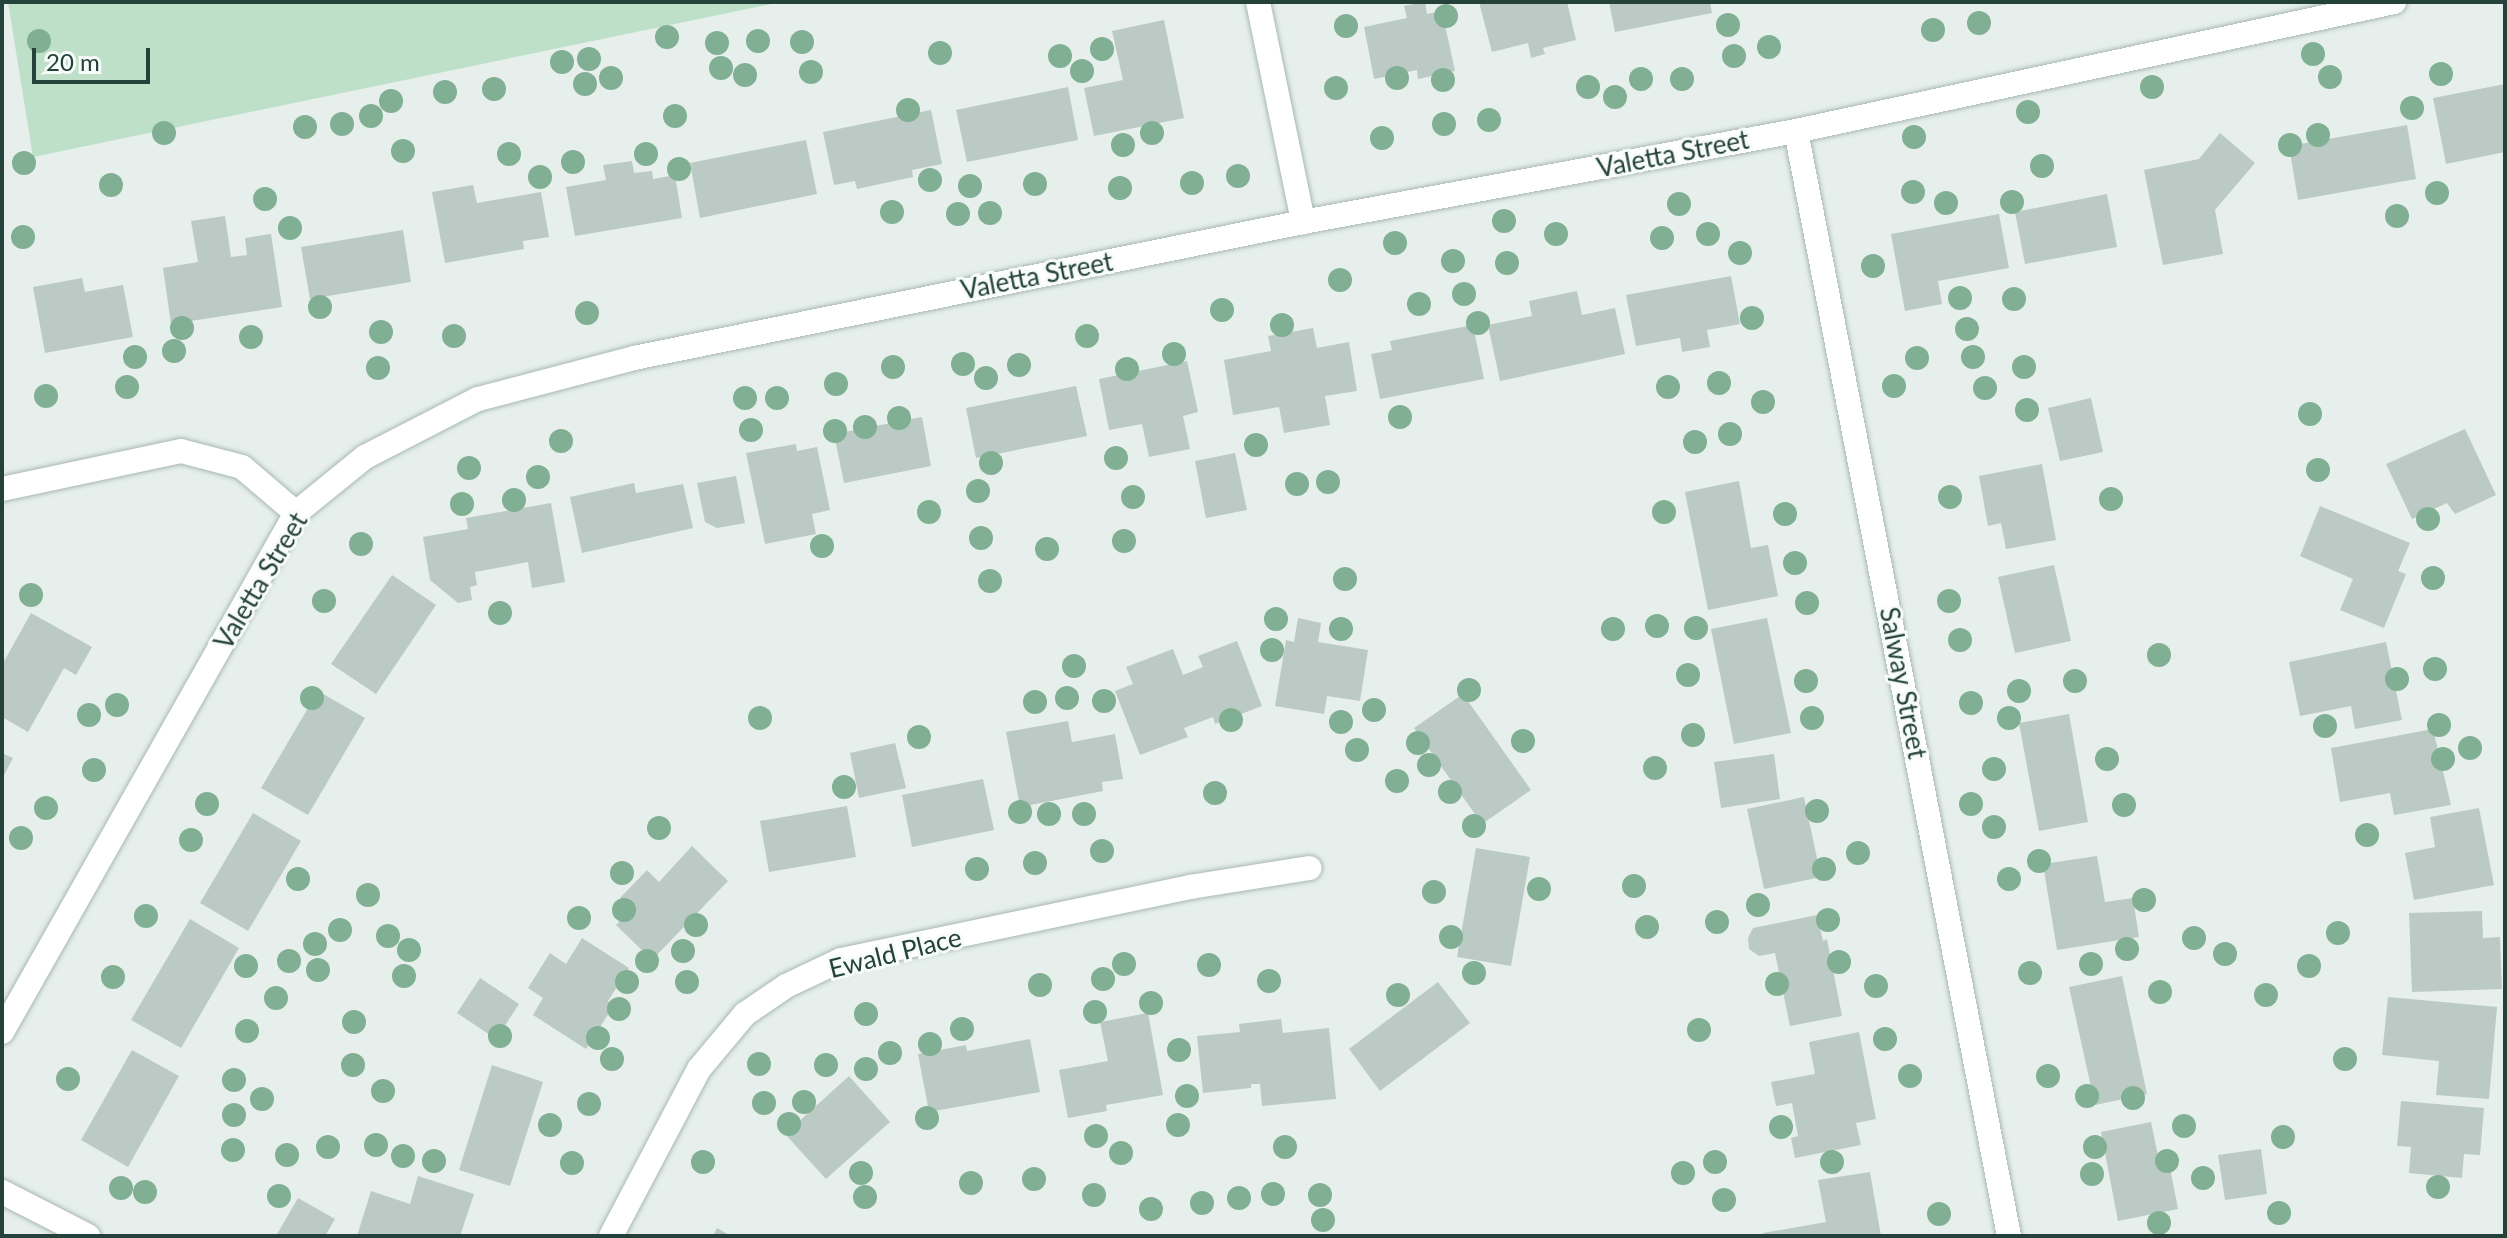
<!DOCTYPE html>
<style>
body{margin:0}
#map{position:relative;width:2507px;height:1238px;overflow:hidden;background:#e6efeb;font-family:Lato,sans-serif}
div>[style]{position:absolute}
.green>*{inset:0;background:#bfe0c8}
.building>*{inset:0;background:#bbcac4}
.roads{filter:drop-shadow(0 0 2px #a8b8b2) drop-shadow(0 0 2px #a8b8b2)}
.street>*{height:24px;margin:-12px;padding:0 12px;transform-origin:12px;border-radius:12px;background:#fff}
.secondary>*{height:24px;margin:-12px;padding:0 12px;transform-origin:12px;border-radius:12px;background:#fff}
.trees>*{width:24px;height:24px;margin:-12px;border-radius:50%;background:#80af93}
span{translate:-50% -50%;white-space:nowrap;text-align:center;line-height:1.15;-webkit-text-stroke:6px #f7fbf9;paint-order:stroke}
.street-label{font-size:26px;color:#24423a}
.frame{position:absolute;inset:0;border:4px solid #24423a;pointer-events:none}
.scale{position:absolute;left:32px;top:48px;width:118px;height:36px;box-sizing:border-box;border:4px solid #24423a;border-top:0;padding-left:10px;font-size:24px;line-height:28px;white-space:nowrap;color:#24423a;-webkit-text-stroke:6px #f7fbf9;paint-order:stroke}
</style>
<div id="map">
<div class="green">
<i style="clip-path:polygon(8px 2px,781px 2px,33px 157px)"></i>
</div>
<div class="building">
<i style="clip-path:polygon(1425px 2px,1427px 14px,1442px 11px,1455px 71px,1418px 79px,1417px 70px,1374px 79px,1364px 27px,1407px 18px,1404px 6px)"></i>
<i style="clip-path:polygon(1479px 2px,1567px 2px,1576px 40px,1543px 48px,1545px 54px,1531px 58px,1528px 43px,1492px 52px)"></i>
<i style="clip-path:polygon(1609px 2px,1710px 2px,1712px 13px,1615px 32px)"></i>
<i style="clip-path:polygon(1164px 20px,1184px 118px,1094px 136px,1084px 88px,1123px 80px,1112px 31px)"></i>
<i style="clip-path:polygon(2505px 84px,2505px 152px,2446px 164px,2433px 98px)"></i>
<i style="clip-path:polygon(1068px 87px,1078px 140px,967px 162px,956px 110px)"></i>
<i style="clip-path:polygon(931px 110px,942px 164px,912px 170px,913px 177px,857px 189px,855px 181px,834px 185px,823px 132px)"></i>
<i style="clip-path:polygon(2407px 125px,2416px 179px,2298px 200px,2289px 146px)"></i>
<i style="clip-path:polygon(2220px 133px,2255px 163px,2215px 210px,2223px 254px,2163px 265px,2144px 170px,2199px 159px)"></i>
<i style="clip-path:polygon(806px 140px,817px 194px,700px 218px,690px 163px)"></i>
<i style="clip-path:polygon(632px 161px,634px 173px,652px 171px,653px 179px,675px 175px,682px 218px,575px 236px,566px 187px,606px 180px,603px 165px)"></i>
<i style="clip-path:polygon(473px 185px,477px 203px,541px 192px,549px 237px,523px 241px,524px 249px,445px 263px,432px 192px)"></i>
<i style="clip-path:polygon(2107px 194px,2117px 247px,2025px 264px,2015px 212px)"></i>
<i style="clip-path:polygon(1999px 214px,2009px 268px,1938px 281px,1942px 304px,1905px 311px,1891px 234px)"></i>
<i style="clip-path:polygon(225px 216px,231px 257px,247px 255px,245px 238px,271px 234px,282px 307px,171px 324px,163px 268px,198px 262px,191px 221px)"></i>
<i style="clip-path:polygon(403px 230px,411px 282px,310px 299px,301px 247px)"></i>
<i style="clip-path:polygon(1731px 276px,1740px 324px,1707px 330px,1710px 347px,1682px 352px,1680px 338px,1636px 346px,1626px 295px)"></i>
<i style="clip-path:polygon(82px 278px,85px 292px,123px 285px,133px 337px,45px 353px,33px 287px)"></i>
<i style="clip-path:polygon(1577px 291px,1582px 315px,1615px 308px,1625px 354px,1500px 381px,1488px 325px,1532px 316px,1529px 301px)"></i>
<i style="clip-path:polygon(1473px 325px,1484px 379px,1380px 399px,1371px 354px,1392px 350px,1390px 341px)"></i>
<i style="clip-path:polygon(1313px 328px,1317px 348px,1349px 342px,1357px 391px,1325px 396px,1330px 425px,1284px 433px,1279px 407px,1233px 415px,1224px 360px,1271px 351px,1268px 336px)"></i>
<i style="clip-path:polygon(1187px 361px,1198px 412px,1183px 416px,1190px 449px,1149px 457px,1142px 424px,1109px 430px,1099px 379px)"></i>
<i style="clip-path:polygon(1076px 386px,1087px 436px,976px 458px,966px 408px)"></i>
<i style="clip-path:polygon(2091px 398px,2103px 452px,2060px 461px,2048px 408px)"></i>
<i style="clip-path:polygon(922px 417px,931px 466px,844px 483px,834px 434px)"></i>
<i style="clip-path:polygon(2465px 429px,2496px 495px,2455px 514px,2447px 503px,2412px 519px,2386px 464px)"></i>
<i style="clip-path:polygon(796px 444px,797px 451px,817px 447px,830px 510px,812px 514px,816px 534px,765px 544px,746px 453px)"></i>
<i style="clip-path:polygon(1235px 453px,1247px 510px,1206px 518px,1195px 461px)"></i>
<i style="clip-path:polygon(2042px 464px,2056px 540px,2006px 549px,2001px 523px,1988px 526px,1979px 476px)"></i>
<i style="clip-path:polygon(736px 476px,745px 523px,717px 528px,705px 522px,697px 483px)"></i>
<i style="clip-path:polygon(1739px 481px,1751px 548px,1768px 545px,1778px 596px,1708px 610px,1685px 492px)"></i>
<i style="clip-path:polygon(634px 483px,636px 493px,683px 484px,693px 528px,582px 553px,570px 497px)"></i>
<i style="clip-path:polygon(551px 503px,565px 582px,532px 588px,528px 562px,475px 572px,477px 585px,470px 587px,472px 600px,458px 603px,430px 580px,423px 537px,468px 529px,466px 518px)"></i>
<i style="clip-path:polygon(2320px 506px,2410px 543px,2398px 571px,2406px 574px,2384px 628px,2340px 610px,2353px 579px,2300px 556px)"></i>
<i style="clip-path:polygon(2054px 565px,2071px 641px,2015px 653px,1998px 577px)"></i>
<i style="clip-path:polygon(392px 575px,436px 605px,376px 694px,331px 664px)"></i>
<i style="clip-path:polygon(31px 613px,92px 647px,76px 675px,64px 668px,28px 732px,2px 717px,2px 665px)"></i>
<i style="clip-path:polygon(1298px 618px,1321px 623px,1318px 642px,1368px 650px,1360px 701px,1327px 696px,1324px 714px,1275px 706px,1286px 640px,1294px 642px)"></i>
<i style="clip-path:polygon(1767px 618px,1791px 733px,1734px 744px,1711px 629px)"></i>
<i style="clip-path:polygon(1237px 641px,1262px 706px,1215px 724px,1213px 717px,1184px 728px,1188px 737px,1140px 755px,1115px 691px,1133px 684px,1126px 667px,1173px 649px,1183px 675px,1203px 667px,1198px 656px)"></i>
<i style="clip-path:polygon(2386px 642px,2402px 720px,2355px 729px,2351px 706px,2300px 716px,2289px 662px)"></i>
<i style="clip-path:polygon(318px 691px,365px 718px,308px 815px,261px 788px)"></i>
<i style="clip-path:polygon(1463px 694px,1531px 790px,1482px 824px,1414px 728px)"></i>
<i style="clip-path:polygon(2069px 714px,2088px 822px,2039px 831px,2019px 723px)"></i>
<i style="clip-path:polygon(1068px 721px,1072px 742px,1115px 734px,1123px 779px,1102px 782px,1103px 791px,1020px 807px,1006px 732px)"></i>
<i style="clip-path:polygon(2433px 729px,2451px 805px,2394px 815px,2390px 793px,2340px 802px,2331px 748px)"></i>
<i style="clip-path:polygon(895px 743px,906px 788px,859px 798px,850px 753px)"></i>
<i style="clip-path:polygon(2px 753px,13px 758px,2px 779px)"></i>
<i style="clip-path:polygon(1774px 754px,1780px 799px,1721px 808px,1714px 762px)"></i>
<i style="clip-path:polygon(983px 779px,994px 830px,912px 847px,902px 795px)"></i>
<i style="clip-path:polygon(1804px 797px,1821px 877px,1764px 889px,1747px 809px)"></i>
<i style="clip-path:polygon(847px 806px,856px 857px,769px 872px,760px 821px)"></i>
<i style="clip-path:polygon(2479px 808px,2494px 885px,2414px 900px,2405px 853px,2435px 847px,2430px 817px)"></i>
<i style="clip-path:polygon(253px 813px,301px 841px,248px 931px,200px 903px)"></i>
<i style="clip-path:polygon(692px 846px,728px 881px,652px 960px,616px 925px,632px 909px,620px 898px,647px 870px,659px 882px)"></i>
<i style="clip-path:polygon(1476px 848px,1530px 857px,1511px 966px,1457px 957px)"></i>
<i style="clip-path:polygon(2097px 856px,2105px 902px,2133px 898px,2139px 937px,2057px 950px,2043px 864px)"></i>
<i style="clip-path:polygon(2482px 911px,2483px 938px,2500px 937px,2502px 989px,2412px 992px,2409px 913px)"></i>
<i style="clip-path:polygon(1817px 915px,1823px 941px,1827px 939px,1842px 1016px,1790px 1026px,1775px 953px,1759px 956px,1749px 949px,1748px 938px,1753px 928px)"></i>
<i style="clip-path:polygon(190px 919px,239px 948px,181px 1048px,131px 1020px)"></i>
<i style="clip-path:polygon(582px 938px,629px 968px,608px 1001px,614px 1005px,586px 1049px,533px 1015px,543px 998px,528px 988px,550px 953px,566px 964px)"></i>
<i style="clip-path:polygon(2122px 976px,2147px 1094px,2095px 1105px,2069px 987px)"></i>
<i style="clip-path:polygon(480px 978px,519px 1004px,496px 1039px,457px 1013px)"></i>
<i style="clip-path:polygon(1438px 982px,1470px 1023px,1380px 1091px,1349px 1049px)"></i>
<i style="clip-path:polygon(2388px 997px,2497px 1007px,2489px 1099px,2436px 1095px,2439px 1061px,2382px 1055px)"></i>
<i style="clip-path:polygon(1148px 1013px,1163px 1095px,1106px 1105px,1107px 1111px,1068px 1118px,1059px 1070px,1108px 1061px,1100px 1022px)"></i>
<i style="clip-path:polygon(1281px 1019px,1283px 1033px,1329px 1028px,1336px 1099px,1262px 1106px,1260px 1084px,1251px 1084px,1251px 1088px,1203px 1093px,1197px 1036px,1240px 1032px,1239px 1024px)"></i>
<i style="clip-path:polygon(1859px 1032px,1876px 1119px,1856px 1123px,1861px 1145px,1795px 1158px,1791px 1138px,1798px 1136px,1792px 1103px,1776px 1106px,1771px 1082px,1815px 1074px,1809px 1042px)"></i>
<i style="clip-path:polygon(1030px 1039px,1040px 1092px,929px 1112px,918px 1054px,966px 1045px,967px 1051px)"></i>
<i style="clip-path:polygon(132px 1050px,179px 1076px,128px 1167px,81px 1140px)"></i>
<i style="clip-path:polygon(492px 1065px,543px 1082px,510px 1186px,459px 1170px)"></i>
<i style="clip-path:polygon(849px 1076px,890px 1122px,826px 1179px,785px 1134px)"></i>
<i style="clip-path:polygon(2401px 1101px,2484px 1108px,2480px 1155px,2464px 1154px,2462px 1178px,2409px 1173px,2411px 1147px,2397px 1146px)"></i>
<i style="clip-path:polygon(2151px 1122px,2160px 1165px,2169px 1163px,2178px 1209px,2118px 1221px,2101px 1132px)"></i>
<i style="clip-path:polygon(2261px 1149px,2267px 1194px,2225px 1200px,2218px 1155px)"></i>
<i style="clip-path:polygon(1870px 1172px,1881px 1236px,1763px 1236px,1763px 1233px,1826px 1222px,1818px 1180px)"></i>
<i style="clip-path:polygon(418px 1176px,474px 1194px,460px 1236px,357px 1236px,371px 1191px,410px 1204px)"></i>
<i style="clip-path:polygon(298px 1198px,335px 1219px,325px 1236px,276px 1236px)"></i>
<i style="clip-path:polygon(717px 1228px,731px 1236px,713px 1236px)"></i>
</div>
<div class="roads">
<div class="street">
<i style="left:1258px;top:2px;width:225px;rotate:78.4deg"></i>
<i style="left:1796px;top:131px;width:1125px;rotate:79.09deg"></i>
<i style="left:2px;top:1192px;width:97px;rotate:27.1deg"></i>
<i style="left:611px;top:1236px;width:189px;rotate:-62.2deg"></i>
<i style="left:699px;top:1069px;width:72px;rotate:-50.1deg"></i>
<i style="left:745px;top:1014px;width:50px;rotate:-34.3deg"></i>
<i style="left:786px;top:986px;width:61px;rotate:-25.3deg"></i>
<i style="left:841px;top:960px;width:357px;rotate:-11.8deg"></i>
<i style="left:1190px;top:887px;width:121px;rotate:-9deg"></i>
</div>
<div class="secondary">
<i style="left:2px;top:489px;width:183px;rotate:-12deg"></i>
<i style="left:181px;top:451px;width:63px;rotate:14.7deg"></i>
<i style="left:242px;top:467px;width:71px;rotate:40.4deg"></i>
<i style="left:2px;top:1032px;width:596px;rotate:-60.47deg"></i>
<i style="left:296px;top:513px;width:89px;rotate:-39.1deg"></i>
<i style="left:365px;top:457px;width:127px;rotate:-27.2deg"></i>
<i style="left:478px;top:399px;width:161px;rotate:-14.7deg"></i>
<i style="left:634px;top:358px;width:683px;rotate:-11.49deg"></i>
<i style="left:1303px;top:222px;width:501px;rotate:-10.46deg"></i>
<i style="left:1796px;top:131px;width:612px;rotate:-12.17deg"></i>
</div>
</div>
<div class="trees">
<i style="left:1446px;top:16px"></i>
<i style="left:1979px;top:23px"></i>
<i style="left:1728px;top:25px"></i>
<i style="left:1346px;top:26px"></i>
<i style="left:1933px;top:30px"></i>
<i style="left:667px;top:37px"></i>
<i style="left:39px;top:41px"></i>
<i style="left:758px;top:41px"></i>
<i style="left:802px;top:42px"></i>
<i style="left:717px;top:43px"></i>
<i style="left:1769px;top:47px"></i>
<i style="left:1102px;top:49px"></i>
<i style="left:940px;top:53px"></i>
<i style="left:2313px;top:54px"></i>
<i style="left:1060px;top:56px"></i>
<i style="left:1734px;top:56px"></i>
<i style="left:589px;top:59px"></i>
<i style="left:562px;top:62px"></i>
<i style="left:721px;top:68px"></i>
<i style="left:1082px;top:71px"></i>
<i style="left:811px;top:72px"></i>
<i style="left:2441px;top:74px"></i>
<i style="left:745px;top:75px"></i>
<i style="left:2330px;top:77px"></i>
<i style="left:611px;top:78px"></i>
<i style="left:1397px;top:78px"></i>
<i style="left:1641px;top:79px"></i>
<i style="left:1682px;top:79px"></i>
<i style="left:1443px;top:80px"></i>
<i style="left:585px;top:84px"></i>
<i style="left:1588px;top:87px"></i>
<i style="left:2152px;top:87px"></i>
<i style="left:1336px;top:88px"></i>
<i style="left:494px;top:89px"></i>
<i style="left:445px;top:92px"></i>
<i style="left:1615px;top:97px"></i>
<i style="left:391px;top:101px"></i>
<i style="left:2412px;top:108px"></i>
<i style="left:908px;top:110px"></i>
<i style="left:2028px;top:112px"></i>
<i style="left:371px;top:116px"></i>
<i style="left:675px;top:116px"></i>
<i style="left:1489px;top:120px"></i>
<i style="left:342px;top:124px"></i>
<i style="left:1444px;top:124px"></i>
<i style="left:305px;top:127px"></i>
<i style="left:164px;top:133px"></i>
<i style="left:1152px;top:133px"></i>
<i style="left:2318px;top:135px"></i>
<i style="left:1914px;top:137px"></i>
<i style="left:1382px;top:138px"></i>
<i style="left:1123px;top:145px"></i>
<i style="left:2290px;top:145px"></i>
<i style="left:403px;top:151px"></i>
<i style="left:509px;top:154px"></i>
<i style="left:646px;top:154px"></i>
<i style="left:573px;top:162px"></i>
<i style="left:24px;top:163px"></i>
<i style="left:2042px;top:166px"></i>
<i style="left:679px;top:169px"></i>
<i style="left:1238px;top:176px"></i>
<i style="left:540px;top:177px"></i>
<i style="left:930px;top:180px"></i>
<i style="left:1192px;top:183px"></i>
<i style="left:1035px;top:184px"></i>
<i style="left:111px;top:185px"></i>
<i style="left:970px;top:186px"></i>
<i style="left:1120px;top:188px"></i>
<i style="left:1913px;top:192px"></i>
<i style="left:2437px;top:193px"></i>
<i style="left:265px;top:199px"></i>
<i style="left:2012px;top:202px"></i>
<i style="left:1946px;top:203px"></i>
<i style="left:1679px;top:204px"></i>
<i style="left:892px;top:212px"></i>
<i style="left:990px;top:213px"></i>
<i style="left:958px;top:214px"></i>
<i style="left:2397px;top:216px"></i>
<i style="left:1504px;top:221px"></i>
<i style="left:290px;top:228px"></i>
<i style="left:1556px;top:234px"></i>
<i style="left:1708px;top:234px"></i>
<i style="left:23px;top:237px"></i>
<i style="left:1662px;top:238px"></i>
<i style="left:1395px;top:243px"></i>
<i style="left:1740px;top:253px"></i>
<i style="left:1453px;top:261px"></i>
<i style="left:1507px;top:263px"></i>
<i style="left:1873px;top:266px"></i>
<i style="left:1340px;top:280px"></i>
<i style="left:1464px;top:294px"></i>
<i style="left:1960px;top:298px"></i>
<i style="left:2014px;top:299px"></i>
<i style="left:1419px;top:304px"></i>
<i style="left:320px;top:307px"></i>
<i style="left:1222px;top:310px"></i>
<i style="left:587px;top:313px"></i>
<i style="left:1752px;top:318px"></i>
<i style="left:1478px;top:323px"></i>
<i style="left:1282px;top:325px"></i>
<i style="left:182px;top:328px"></i>
<i style="left:1967px;top:329px"></i>
<i style="left:381px;top:332px"></i>
<i style="left:454px;top:336px"></i>
<i style="left:1087px;top:336px"></i>
<i style="left:251px;top:337px"></i>
<i style="left:174px;top:351px"></i>
<i style="left:1174px;top:354px"></i>
<i style="left:135px;top:357px"></i>
<i style="left:1973px;top:357px"></i>
<i style="left:1917px;top:358px"></i>
<i style="left:963px;top:364px"></i>
<i style="left:1019px;top:365px"></i>
<i style="left:893px;top:367px"></i>
<i style="left:2024px;top:367px"></i>
<i style="left:378px;top:368px"></i>
<i style="left:1127px;top:369px"></i>
<i style="left:986px;top:378px"></i>
<i style="left:1719px;top:383px"></i>
<i style="left:836px;top:384px"></i>
<i style="left:1894px;top:386px"></i>
<i style="left:127px;top:387px"></i>
<i style="left:1668px;top:387px"></i>
<i style="left:1985px;top:388px"></i>
<i style="left:46px;top:396px"></i>
<i style="left:745px;top:398px"></i>
<i style="left:777px;top:398px"></i>
<i style="left:1763px;top:402px"></i>
<i style="left:2027px;top:410px"></i>
<i style="left:2310px;top:414px"></i>
<i style="left:1400px;top:417px"></i>
<i style="left:899px;top:418px"></i>
<i style="left:865px;top:427px"></i>
<i style="left:751px;top:430px"></i>
<i style="left:835px;top:431px"></i>
<i style="left:1730px;top:434px"></i>
<i style="left:561px;top:441px"></i>
<i style="left:1695px;top:442px"></i>
<i style="left:1256px;top:445px"></i>
<i style="left:1116px;top:458px"></i>
<i style="left:991px;top:463px"></i>
<i style="left:469px;top:468px"></i>
<i style="left:2318px;top:470px"></i>
<i style="left:538px;top:477px"></i>
<i style="left:1328px;top:482px"></i>
<i style="left:1297px;top:484px"></i>
<i style="left:978px;top:491px"></i>
<i style="left:1133px;top:497px"></i>
<i style="left:1950px;top:497px"></i>
<i style="left:2111px;top:499px"></i>
<i style="left:514px;top:500px"></i>
<i style="left:462px;top:504px"></i>
<i style="left:929px;top:512px"></i>
<i style="left:1664px;top:512px"></i>
<i style="left:1785px;top:514px"></i>
<i style="left:2428px;top:519px"></i>
<i style="left:981px;top:538px"></i>
<i style="left:1124px;top:541px"></i>
<i style="left:361px;top:544px"></i>
<i style="left:822px;top:546px"></i>
<i style="left:1047px;top:549px"></i>
<i style="left:1795px;top:563px"></i>
<i style="left:2433px;top:578px"></i>
<i style="left:1345px;top:579px"></i>
<i style="left:990px;top:581px"></i>
<i style="left:31px;top:595px"></i>
<i style="left:324px;top:601px"></i>
<i style="left:1949px;top:601px"></i>
<i style="left:1807px;top:603px"></i>
<i style="left:500px;top:613px"></i>
<i style="left:1276px;top:619px"></i>
<i style="left:1657px;top:626px"></i>
<i style="left:1696px;top:628px"></i>
<i style="left:1341px;top:629px"></i>
<i style="left:1613px;top:629px"></i>
<i style="left:1960px;top:640px"></i>
<i style="left:1272px;top:650px"></i>
<i style="left:2159px;top:655px"></i>
<i style="left:1074px;top:666px"></i>
<i style="left:2435px;top:669px"></i>
<i style="left:1688px;top:675px"></i>
<i style="left:2397px;top:679px"></i>
<i style="left:1806px;top:681px"></i>
<i style="left:2075px;top:681px"></i>
<i style="left:1469px;top:690px"></i>
<i style="left:2019px;top:691px"></i>
<i style="left:312px;top:698px"></i>
<i style="left:1067px;top:698px"></i>
<i style="left:1104px;top:701px"></i>
<i style="left:1035px;top:702px"></i>
<i style="left:1971px;top:703px"></i>
<i style="left:117px;top:705px"></i>
<i style="left:1374px;top:710px"></i>
<i style="left:89px;top:715px"></i>
<i style="left:760px;top:718px"></i>
<i style="left:1812px;top:718px"></i>
<i style="left:2009px;top:718px"></i>
<i style="left:1231px;top:720px"></i>
<i style="left:1341px;top:722px"></i>
<i style="left:2439px;top:725px"></i>
<i style="left:2325px;top:726px"></i>
<i style="left:1693px;top:735px"></i>
<i style="left:919px;top:737px"></i>
<i style="left:1523px;top:741px"></i>
<i style="left:1418px;top:743px"></i>
<i style="left:2470px;top:748px"></i>
<i style="left:1357px;top:750px"></i>
<i style="left:2107px;top:759px"></i>
<i style="left:2443px;top:759px"></i>
<i style="left:1429px;top:765px"></i>
<i style="left:1655px;top:768px"></i>
<i style="left:1994px;top:769px"></i>
<i style="left:94px;top:770px"></i>
<i style="left:1397px;top:781px"></i>
<i style="left:844px;top:787px"></i>
<i style="left:1450px;top:792px"></i>
<i style="left:1215px;top:793px"></i>
<i style="left:207px;top:804px"></i>
<i style="left:1971px;top:804px"></i>
<i style="left:2124px;top:805px"></i>
<i style="left:46px;top:808px"></i>
<i style="left:1817px;top:811px"></i>
<i style="left:1020px;top:812px"></i>
<i style="left:1049px;top:814px"></i>
<i style="left:1084px;top:814px"></i>
<i style="left:1474px;top:826px"></i>
<i style="left:1994px;top:827px"></i>
<i style="left:659px;top:828px"></i>
<i style="left:2367px;top:835px"></i>
<i style="left:21px;top:838px"></i>
<i style="left:191px;top:840px"></i>
<i style="left:1102px;top:851px"></i>
<i style="left:1858px;top:853px"></i>
<i style="left:2039px;top:861px"></i>
<i style="left:1035px;top:863px"></i>
<i style="left:977px;top:869px"></i>
<i style="left:1824px;top:869px"></i>
<i style="left:622px;top:873px"></i>
<i style="left:298px;top:879px"></i>
<i style="left:2009px;top:879px"></i>
<i style="left:1634px;top:886px"></i>
<i style="left:1539px;top:889px"></i>
<i style="left:1434px;top:892px"></i>
<i style="left:368px;top:895px"></i>
<i style="left:2144px;top:900px"></i>
<i style="left:1758px;top:905px"></i>
<i style="left:624px;top:910px"></i>
<i style="left:146px;top:916px"></i>
<i style="left:579px;top:918px"></i>
<i style="left:1828px;top:920px"></i>
<i style="left:1717px;top:922px"></i>
<i style="left:696px;top:925px"></i>
<i style="left:1647px;top:927px"></i>
<i style="left:340px;top:930px"></i>
<i style="left:2338px;top:933px"></i>
<i style="left:388px;top:936px"></i>
<i style="left:1451px;top:937px"></i>
<i style="left:2194px;top:938px"></i>
<i style="left:315px;top:944px"></i>
<i style="left:2127px;top:949px"></i>
<i style="left:409px;top:950px"></i>
<i style="left:683px;top:951px"></i>
<i style="left:2225px;top:954px"></i>
<i style="left:289px;top:961px"></i>
<i style="left:647px;top:961px"></i>
<i style="left:1839px;top:962px"></i>
<i style="left:1124px;top:964px"></i>
<i style="left:2091px;top:964px"></i>
<i style="left:1209px;top:965px"></i>
<i style="left:246px;top:966px"></i>
<i style="left:2309px;top:966px"></i>
<i style="left:318px;top:970px"></i>
<i style="left:1474px;top:973px"></i>
<i style="left:2030px;top:973px"></i>
<i style="left:404px;top:976px"></i>
<i style="left:113px;top:977px"></i>
<i style="left:1103px;top:979px"></i>
<i style="left:1269px;top:981px"></i>
<i style="left:627px;top:982px"></i>
<i style="left:687px;top:982px"></i>
<i style="left:1777px;top:984px"></i>
<i style="left:1040px;top:985px"></i>
<i style="left:1876px;top:986px"></i>
<i style="left:2160px;top:992px"></i>
<i style="left:1398px;top:995px"></i>
<i style="left:2266px;top:995px"></i>
<i style="left:276px;top:998px"></i>
<i style="left:1151px;top:1003px"></i>
<i style="left:619px;top:1009px"></i>
<i style="left:1095px;top:1012px"></i>
<i style="left:866px;top:1014px"></i>
<i style="left:354px;top:1022px"></i>
<i style="left:962px;top:1029px"></i>
<i style="left:1699px;top:1030px"></i>
<i style="left:247px;top:1031px"></i>
<i style="left:500px;top:1036px"></i>
<i style="left:598px;top:1038px"></i>
<i style="left:1885px;top:1039px"></i>
<i style="left:930px;top:1044px"></i>
<i style="left:1179px;top:1050px"></i>
<i style="left:890px;top:1053px"></i>
<i style="left:612px;top:1059px"></i>
<i style="left:2345px;top:1059px"></i>
<i style="left:759px;top:1064px"></i>
<i style="left:353px;top:1065px"></i>
<i style="left:826px;top:1065px"></i>
<i style="left:866px;top:1069px"></i>
<i style="left:1910px;top:1076px"></i>
<i style="left:2048px;top:1076px"></i>
<i style="left:68px;top:1079px"></i>
<i style="left:234px;top:1080px"></i>
<i style="left:383px;top:1091px"></i>
<i style="left:1187px;top:1096px"></i>
<i style="left:2087px;top:1096px"></i>
<i style="left:2133px;top:1098px"></i>
<i style="left:262px;top:1099px"></i>
<i style="left:804px;top:1102px"></i>
<i style="left:764px;top:1103px"></i>
<i style="left:589px;top:1104px"></i>
<i style="left:234px;top:1115px"></i>
<i style="left:927px;top:1118px"></i>
<i style="left:789px;top:1124px"></i>
<i style="left:550px;top:1125px"></i>
<i style="left:1178px;top:1125px"></i>
<i style="left:2184px;top:1126px"></i>
<i style="left:1781px;top:1127px"></i>
<i style="left:1096px;top:1136px"></i>
<i style="left:2283px;top:1137px"></i>
<i style="left:376px;top:1145px"></i>
<i style="left:328px;top:1147px"></i>
<i style="left:1285px;top:1147px"></i>
<i style="left:2095px;top:1147px"></i>
<i style="left:233px;top:1150px"></i>
<i style="left:1121px;top:1153px"></i>
<i style="left:287px;top:1155px"></i>
<i style="left:403px;top:1156px"></i>
<i style="left:434px;top:1161px"></i>
<i style="left:2167px;top:1161px"></i>
<i style="left:703px;top:1162px"></i>
<i style="left:1715px;top:1162px"></i>
<i style="left:1832px;top:1162px"></i>
<i style="left:572px;top:1163px"></i>
<i style="left:861px;top:1173px"></i>
<i style="left:1683px;top:1173px"></i>
<i style="left:2092px;top:1174px"></i>
<i style="left:2203px;top:1178px"></i>
<i style="left:1034px;top:1179px"></i>
<i style="left:971px;top:1183px"></i>
<i style="left:2438px;top:1187px"></i>
<i style="left:121px;top:1188px"></i>
<i style="left:145px;top:1192px"></i>
<i style="left:1273px;top:1194px"></i>
<i style="left:1094px;top:1195px"></i>
<i style="left:1320px;top:1195px"></i>
<i style="left:279px;top:1196px"></i>
<i style="left:865px;top:1197px"></i>
<i style="left:1239px;top:1198px"></i>
<i style="left:1724px;top:1200px"></i>
<i style="left:1202px;top:1203px"></i>
<i style="left:1151px;top:1209px"></i>
<i style="left:2279px;top:1213px"></i>
<i style="left:1939px;top:1214px"></i>
<i style="left:1323px;top:1220px"></i>
<i style="left:2159px;top:1223px"></i>
</div>
<div class="street-label">
<span style="left:1673px;top:154px;rotate:-11deg">Valetta Street</span>
<span style="left:1037px;top:276px;rotate:-11deg">Valetta Street</span>
<span style="left:261px;top:581px;rotate:-59deg">Valetta Street</span>
<span style="left:1903px;top:683px;rotate:79deg">Salway Street</span>
<span style="left:895px;top:953px;rotate:-14deg">Ewald Place</span>
</div>
<div class="frame"></div>
<div class="scale">20 m</div>
</div>
